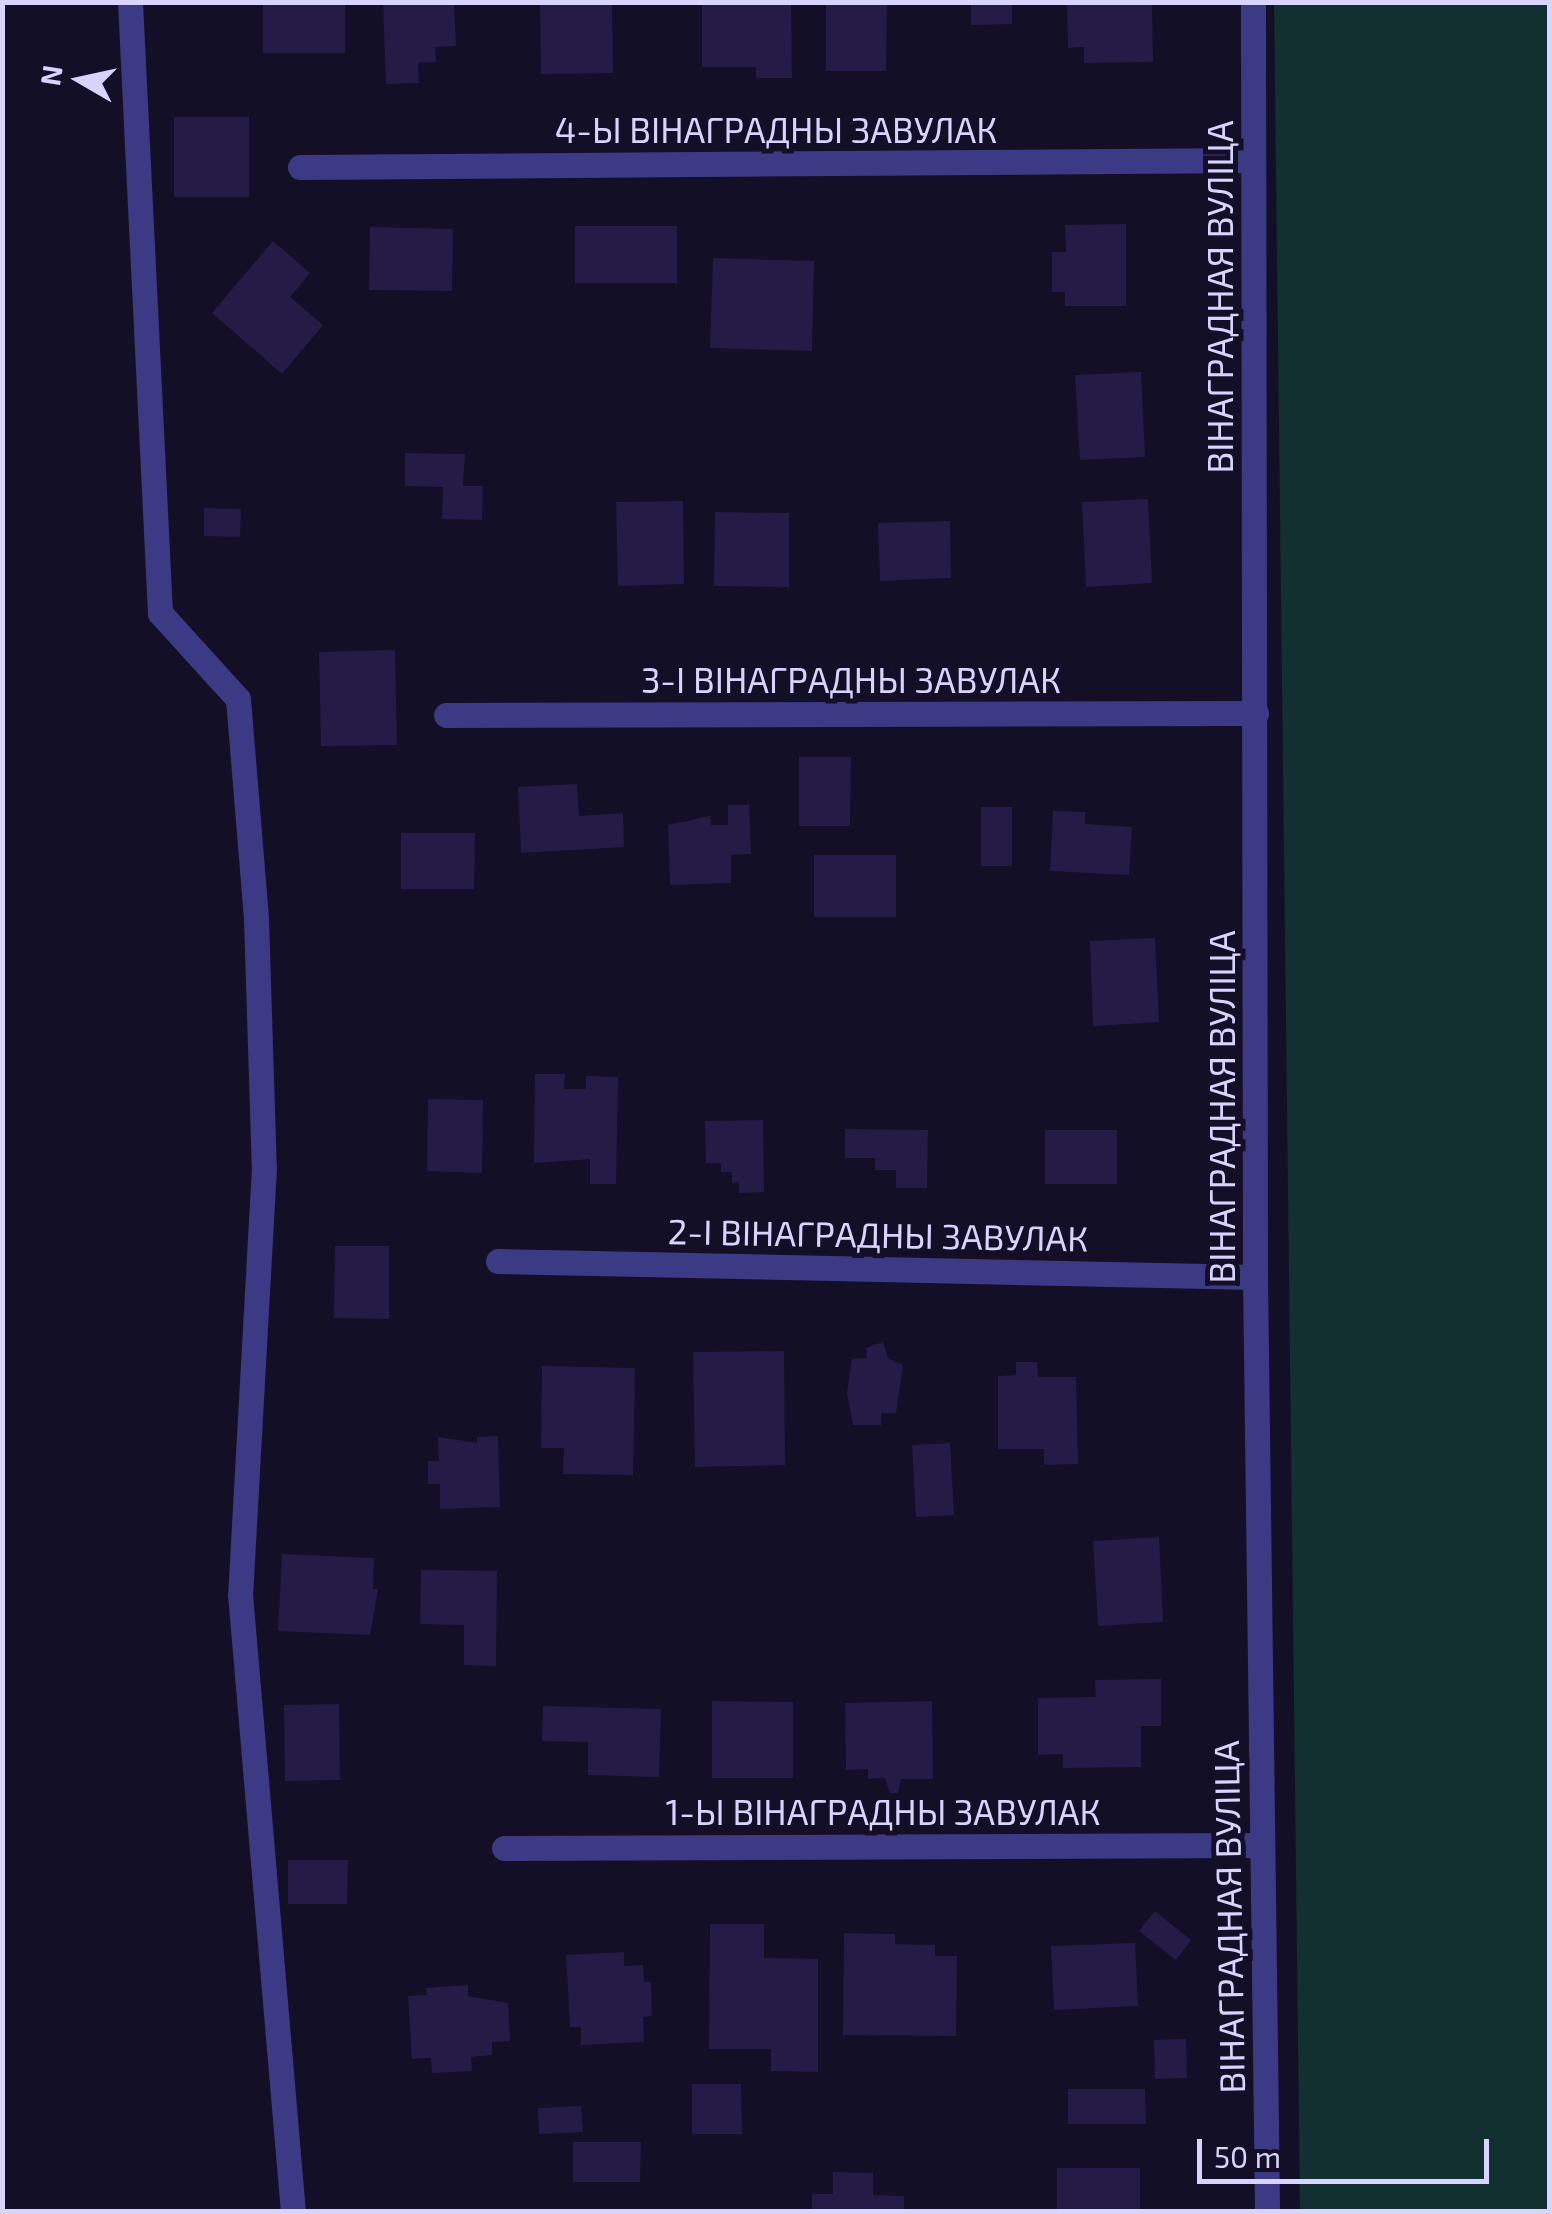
<!DOCTYPE html>
<meta charset="utf-8">
<style>
body{margin:0}
#map{position:relative;width:1552px;height:2214px;overflow:hidden;background:#130f26;font-family:"Exo 2",sans-serif}
div>[style]{position:absolute}
.green>*{inset:0;background:#12302f}
.building>*{inset:0;background:#241b47}
.minor>*{height:25px;margin:-12.5px;padding:0 12.5px;transform-origin:12.5px;border-radius:12.5px;background:#3d3a85}
span{translate:-50% -50%;white-space:nowrap;text-align:center;line-height:1.15;-webkit-text-stroke:10px #130f26;paint-order:stroke}
.street-label{font-size:35px;color:#d9d4ff}
.frame{position:absolute;inset:0;border:5px solid #d9d4ff;pointer-events:none}
.north{position:absolute;left:30px;top:30px;width:100px;height:100px;-webkit-text-stroke:8px #130f26;paint-order:stroke;rotate:279deg;font-size:28px;font-weight:700;line-height:40px;text-align:center;color:#d9d4ff}
.north::after{content:'';display:block;margin:auto;width:35px;height:45px;background:#d9d4ff;clip-path:polygon(50% 0,100% 100%,50% 72%,0 100%)}
.scale{position:absolute;left:1197px;top:2139px;width:292px;height:45px;box-sizing:border-box;border:5px solid #d9d4ff;border-top:0;padding-left:12px;font-size:30px;line-height:35px;white-space:nowrap;color:#d9d4ff;-webkit-text-stroke:8px #130f26;paint-order:stroke}
</style>
<div id="map">
<div class="green">
<i style="clip-path:polygon(1274px 3px,1549px 3px,1549px 2211px,1300px 2211px)"></i>
</div>
<div class="building">
<i style="clip-path:polygon(263px 2px,345px 2px,345px 53px,263px 53px)"></i>
<i style="clip-path:polygon(383px 2px,454px 2px,456px 46px,435px 47px,436px 62px,418px 63px,419px 83px,386px 84px)"></i>
<i style="clip-path:polygon(540px 2px,612px 2px,613px 73px,541px 74px)"></i>
<i style="clip-path:polygon(702px 2px,791px 2px,792px 78px,756px 78px,756px 67px,702px 67px)"></i>
<i style="clip-path:polygon(826px 2px,887px 2px,886px 71px,826px 71px)"></i>
<i style="clip-path:polygon(971px 2px,1012px 2px,1012px 24px,971px 25px)"></i>
<i style="clip-path:polygon(1067px 2px,1152px 2px,1153px 62px,1084px 63px,1084px 47px,1068px 48px)"></i>
<i style="clip-path:polygon(174px 117px,249px 117px,249px 197px,174px 197px)"></i>
<i style="clip-path:polygon(1126px 224px,1126px 306px,1065px 306px,1065px 292px,1052px 292px,1052px 252px,1066px 252px,1065px 225px)"></i>
<i style="clip-path:polygon(575px 226px,677px 226px,677px 283px,575px 283px)"></i>
<i style="clip-path:polygon(370px 227px,453px 229px,452px 291px,369px 290px)"></i>
<i style="clip-path:polygon(273px 241px,310px 273px,290px 297px,323px 325px,282px 374px,212px 313px)"></i>
<i style="clip-path:polygon(713px 258px,814px 261px,812px 351px,710px 348px)"></i>
<i style="clip-path:polygon(1141px 372px,1145px 457px,1080px 460px,1075px 375px)"></i>
<i style="clip-path:polygon(405px 453px,465px 454px,463px 486px,483px 486px,482px 520px,442px 519px,443px 487px,405px 486px)"></i>
<i style="clip-path:polygon(1148px 499px,1152px 583px,1086px 587px,1082px 502px)"></i>
<i style="clip-path:polygon(683px 501px,684px 584px,618px 586px,616px 502px)"></i>
<i style="clip-path:polygon(204px 508px,241px 509px,240px 537px,204px 536px)"></i>
<i style="clip-path:polygon(715px 512px,789px 513px,789px 587px,714px 586px)"></i>
<i style="clip-path:polygon(950px 521px,951px 578px,880px 581px,878px 523px)"></i>
<i style="clip-path:polygon(395px 650px,397px 745px,321px 746px,319px 652px)"></i>
<i style="clip-path:polygon(799px 757px,851px 757px,850px 826px,799px 826px)"></i>
<i style="clip-path:polygon(577px 784px,579px 816px,623px 813px,624px 847px,521px 853px,518px 787px)"></i>
<i style="clip-path:polygon(728px 805px,749px 805px,751px 854px,731px 855px,731px 883px,670px 885px,668px 825px,710px 816px,711px 825px,728px 825px)"></i>
<i style="clip-path:polygon(981px 807px,1012px 807px,1012px 866px,981px 866px)"></i>
<i style="clip-path:polygon(1053px 811px,1085px 812px,1085px 824px,1132px 827px,1129px 875px,1050px 871px)"></i>
<i style="clip-path:polygon(401px 833px,475px 833px,474px 889px,401px 889px)"></i>
<i style="clip-path:polygon(814px 855px,896px 855px,896px 917px,814px 917px)"></i>
<i style="clip-path:polygon(1155px 938px,1159px 1022px,1093px 1026px,1090px 941px)"></i>
<i style="clip-path:polygon(535px 1074px,565px 1074px,564px 1089px,586px 1089px,586px 1076px,618px 1077px,616px 1184px,590px 1184px,590px 1159px,534px 1163px)"></i>
<i style="clip-path:polygon(428px 1099px,483px 1100px,482px 1173px,427px 1171px)"></i>
<i style="clip-path:polygon(763px 1120px,764px 1192px,739px 1193px,739px 1182px,732px 1183px,732px 1172px,721px 1172px,721px 1163px,706px 1163px,705px 1121px)"></i>
<i style="clip-path:polygon(845px 1129px,928px 1130px,927px 1188px,896px 1188px,896px 1170px,875px 1170px,875px 1158px,845px 1158px)"></i>
<i style="clip-path:polygon(1045px 1130px,1117px 1130px,1117px 1184px,1045px 1184px)"></i>
<i style="clip-path:polygon(335px 1246px,389px 1246px,389px 1319px,334px 1318px)"></i>
<i style="clip-path:polygon(883px 1342px,888px 1358px,903px 1365px,896px 1413px,881px 1413px,881px 1425px,853px 1425px,847px 1393px,852px 1359px,867px 1358px,866px 1348px)"></i>
<i style="clip-path:polygon(784px 1351px,785px 1465px,695px 1467px,693px 1352px)"></i>
<i style="clip-path:polygon(1016px 1362px,1037px 1362px,1038px 1377px,1076px 1377px,1078px 1464px,1044px 1465px,1044px 1449px,998px 1449px,998px 1376px,1016px 1375px)"></i>
<i style="clip-path:polygon(542px 1366px,635px 1368px,633px 1475px,563px 1474px,564px 1448px,541px 1448px)"></i>
<i style="clip-path:polygon(498px 1436px,500px 1507px,440px 1509px,440px 1484px,428px 1484px,428px 1461px,439px 1461px,438px 1437px,477px 1443px,477px 1437px)"></i>
<i style="clip-path:polygon(950px 1443px,954px 1515px,916px 1517px,912px 1445px)"></i>
<i style="clip-path:polygon(1159px 1537px,1163px 1622px,1098px 1626px,1093px 1541px)"></i>
<i style="clip-path:polygon(282px 1554px,374px 1558px,373px 1589px,378px 1589px,370px 1635px,278px 1631px)"></i>
<i style="clip-path:polygon(421px 1570px,497px 1571px,496px 1666px,464px 1665px,464px 1625px,420px 1624px)"></i>
<i style="clip-path:polygon(1161px 1679px,1161px 1726px,1141px 1726px,1141px 1767px,1063px 1768px,1063px 1754px,1038px 1755px,1038px 1698px,1096px 1697px,1095px 1680px)"></i>
<i style="clip-path:polygon(712px 1701px,793px 1702px,793px 1778px,712px 1778px)"></i>
<i style="clip-path:polygon(932px 1701px,933px 1779px,901px 1779px,898px 1793px,890px 1793px,885px 1778px,868px 1779px,868px 1769px,846px 1770px,845px 1703px)"></i>
<i style="clip-path:polygon(339px 1704px,340px 1780px,285px 1781px,284px 1705px)"></i>
<i style="clip-path:polygon(543px 1706px,661px 1709px,659px 1777px,588px 1775px,588px 1742px,542px 1741px)"></i>
<i style="clip-path:polygon(288px 1860px,348px 1860px,347px 1904px,288px 1904px)"></i>
<i style="clip-path:polygon(1155px 1911px,1191px 1940px,1176px 1960px,1139px 1931px)"></i>
<i style="clip-path:polygon(710px 1924px,764px 1924px,764px 1958px,818px 1959px,818px 2072px,771px 2071px,771px 2049px,709px 2049px)"></i>
<i style="clip-path:polygon(844px 1933px,895px 1934px,895px 1944px,935px 1945px,935px 1956px,957px 1956px,956px 2036px,843px 2035px)"></i>
<i style="clip-path:polygon(1135px 1943px,1138px 2006px,1054px 2010px,1051px 1946px)"></i>
<i style="clip-path:polygon(624px 1952px,624px 1966px,643px 1965px,644px 1982px,651px 1982px,652px 2016px,643px 2017px,644px 2042px,581px 2045px,581px 2027px,570px 2027px,566px 1955px)"></i>
<i style="clip-path:polygon(468px 1985px,468px 1996px,508px 2003px,510px 2041px,492px 2042px,492px 2055px,471px 2057px,472px 2071px,432px 2073px,431px 2058px,412px 2059px,408px 1996px,427px 1995px,426px 1988px)"></i>
<i style="clip-path:polygon(1186px 2039px,1187px 2078px,1155px 2079px,1154px 2040px)"></i>
<i style="clip-path:polygon(692px 2084px,741px 2084px,742px 2134px,692px 2134px)"></i>
<i style="clip-path:polygon(1068px 2089px,1145px 2089px,1146px 2124px,1068px 2124px)"></i>
<i style="clip-path:polygon(581px 2106px,583px 2132px,539px 2134px,538px 2108px)"></i>
<i style="clip-path:polygon(573px 2142px,641px 2142px,640px 2182px,573px 2182px)"></i>
<i style="clip-path:polygon(1057px 2168px,1140px 2168px,1140px 2212px,1057px 2212px)"></i>
<i style="clip-path:polygon(833px 2172px,873px 2173px,873px 2195px,904px 2196px,904px 2212px,812px 2212px,812px 2194px,833px 2194px)"></i>
</div>
<div class="minor">
<i style="left:130px;top:2px;width:612px;rotate:87.19deg"></i>
<i style="left:160px;top:613px;width:116px;rotate:47.8deg"></i>
<i style="left:238px;top:699px;width:221px;rotate:85.3deg"></i>
<i style="left:256px;top:919px;width:248px;rotate:88.2deg"></i>
<i style="left:264px;top:1167px;width:428px;rotate:93.2deg"></i>
<i style="left:240px;top:1594px;width:620px;rotate:85.1deg"></i>
<i style="left:1253px;top:2px;width:1275px;rotate:89.91deg"></i>
<i style="left:1255px;top:1277px;width:935px;rotate:89.26deg"></i>
<i style="left:300px;top:167px;width:952px;rotate:-0.42deg"></i>
<i style="left:446px;top:715px;width:810px;rotate:-0.14deg"></i>
<i style="left:498px;top:1261px;width:757px;rotate:1.21deg"></i>
<i style="left:504px;top:1848px;width:758px;rotate:-0.23deg"></i>
</div>
<div class="street-label">
<span style="left:776px;top:129px">4-Ы ВІНАГРАДНЫ ЗАВУЛАК</span>
<span style="left:1219px;top:297px;rotate:-90deg">ВІНАГРАДНАЯ ВУЛІЦА</span>
<span style="left:851px;top:679px">3-І ВІНАГРАДНЫ ЗАВУЛАК</span>
<span style="left:1221px;top:1107px;rotate:-90deg">ВІНАГРАДНАЯ ВУЛІЦА</span>
<span style="left:878px;top:1234px;rotate:1deg">2-І ВІНАГРАДНЫ ЗАВУЛАК</span>
<span style="left:883px;top:1811px">1-Ы ВІНАГРАДНЫ ЗАВУЛАК</span>
<span style="left:1228px;top:1917px;rotate:-91deg">ВІНАГРАДНАЯ ВУЛІЦА</span>
</div>
<div class="frame"></div>
<div class="north">N</div>
<div class="scale">50 m</div>
</div>
